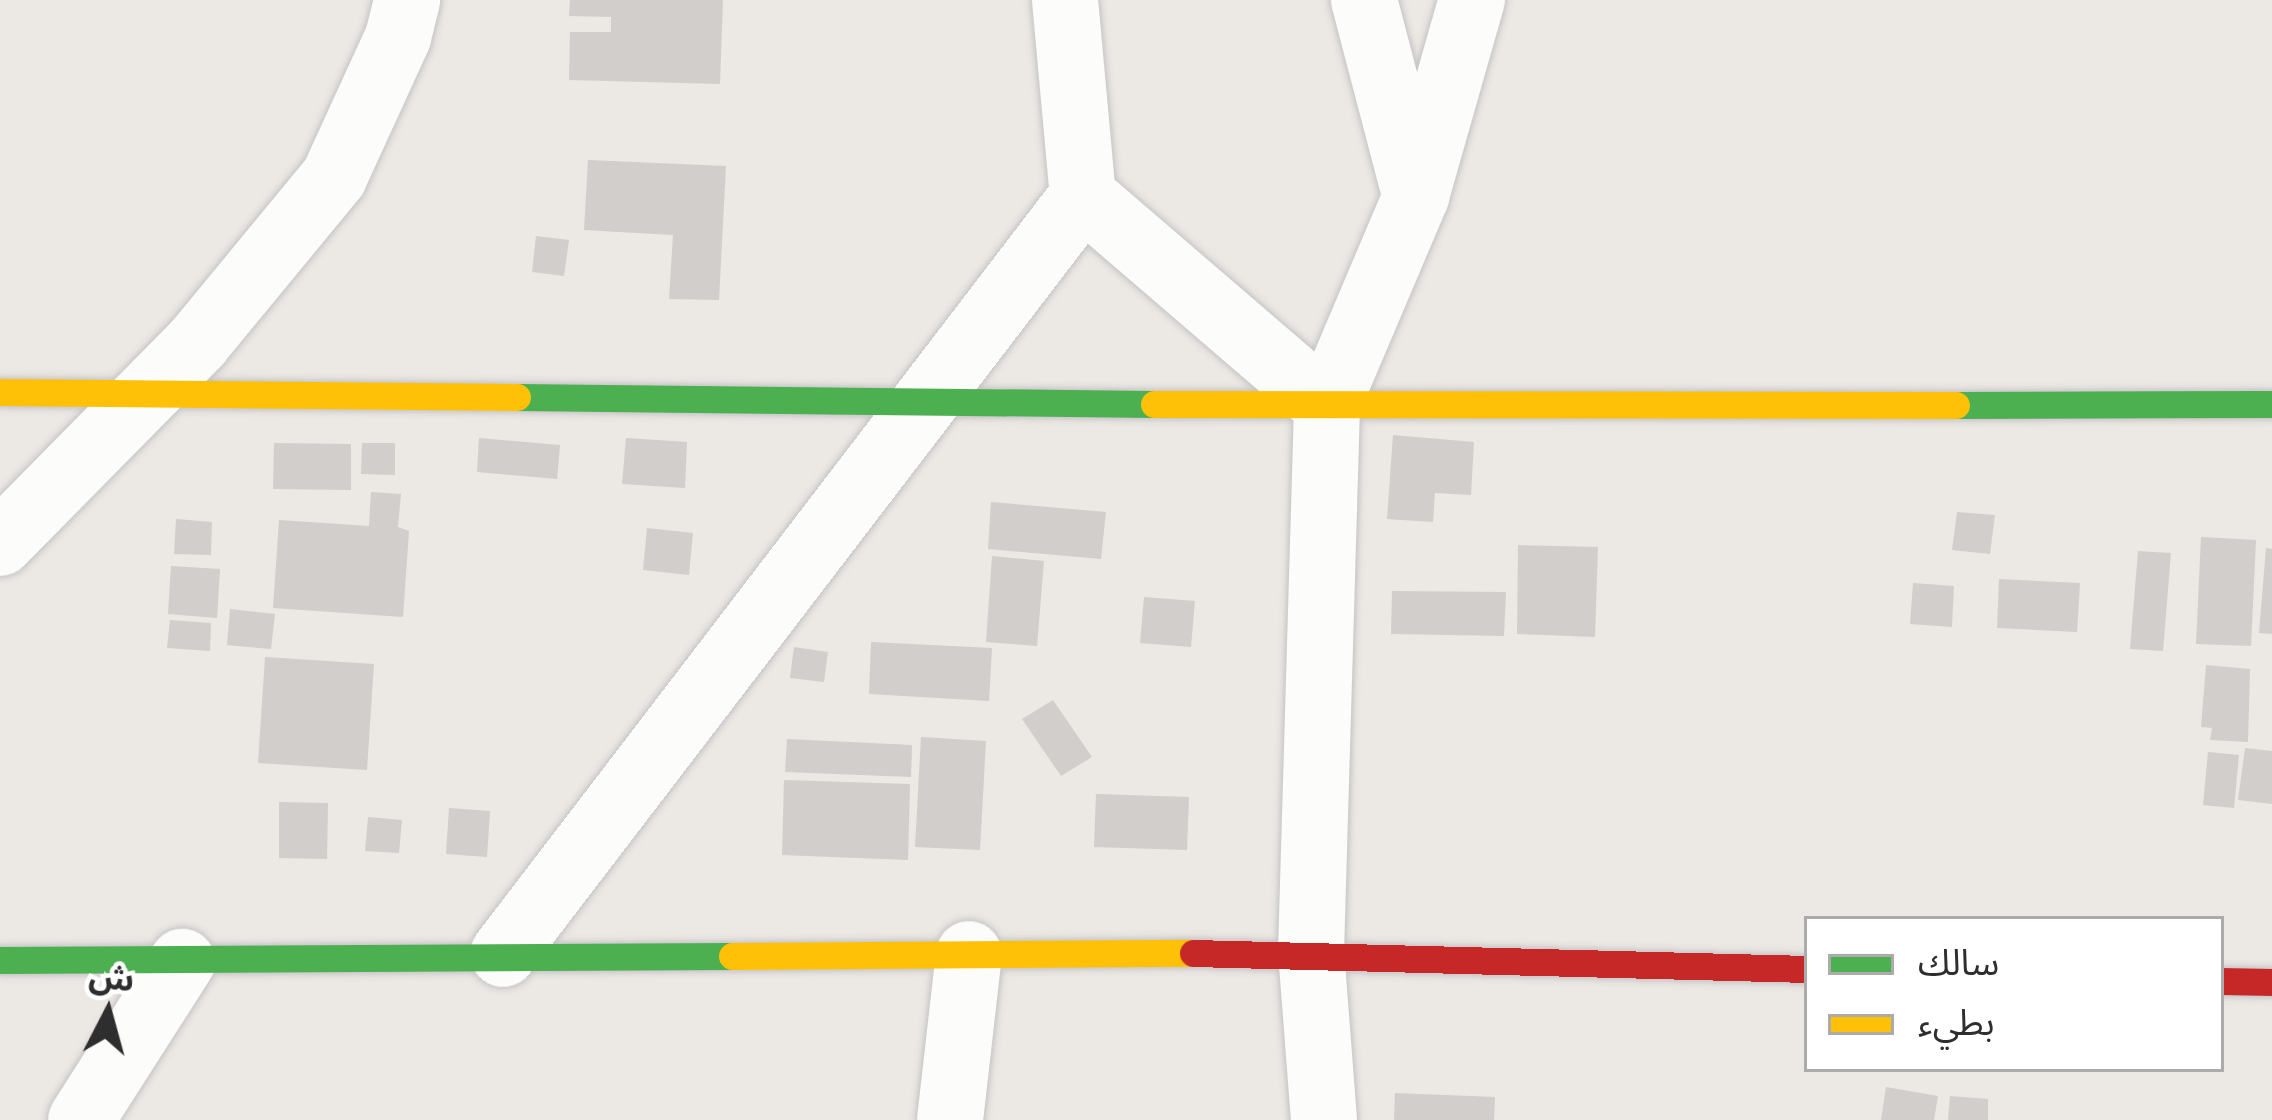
<!DOCTYPE html>
<meta charset="utf-8">
<style>
body{margin:0}
#map{position:relative;width:2272px;height:1120px;overflow:hidden;background:#ece8e4;font-family:Lato,"Noto Sans Arabic",sans-serif}
div>[style]{position:absolute}
.building>*{inset:0;background:#d1cecb}
.roads{filter:drop-shadow(0 0 3px #c5c4c5) drop-shadow(0 0 3px #c5c4c5)}
.street>*{height:66px;margin:-33px;padding:0 33px;transform-origin:33px;border-radius:33px;background:#fcfcfb}
.fast>*{height:27px;margin:-13.5px;padding:0 13.5px;transform-origin:13.5px;border-radius:13.5px;background:#4caf50}
.slow>*{height:27px;margin:-13.5px;padding:0 13.5px;transform-origin:13.5px;border-radius:13.5px;background:#ffc107}
.jam>*{height:27px;margin:-13.5px;padding:0 13.5px;transform-origin:13.5px;border-radius:13.5px;background:#c62828}
span{translate:-50% -50%;white-space:nowrap;text-align:center;line-height:1.15;-webkit-text-stroke:9px #fff;paint-order:stroke}
.legend{position:absolute;left:1804px;top:916px;width:420px;height:156px;box-sizing:border-box;background:#fff;border:3px solid #ababab;margin:0;padding:15px 21px;list-style:none;font-size:36px;color:#2e2e2e}
.legend li{display:flex;align-items:center;gap:24px;height:60px}
.legend b{width:60px;border:3px solid #ababab}
.north{position:absolute;left:48px;top:952px;width:120px;height:120px;-webkit-text-stroke:9px #fff;paint-order:stroke;rotate:6deg;font-size:33px;font-weight:700;line-height:48px;text-align:center;color:#2e2e2e}
.north::after{content:'';display:block;margin:auto;width:42px;height:54px;background:#2e2e2e;clip-path:polygon(50% 0,100% 100%,50% 72%,0 100%)}
</style>
<div id="map">
<div class="building">
<i style="clip-path:polygon(570px 0,723px 0,720px 84px,569px 80px,570px 32px,611px 32px,611px 17px,569px 16px)"></i>
<i style="clip-path:polygon(588px 160px,726px 166px,719px 300px,669px 299px,673px 235px,584px 230px)"></i>
<i style="clip-path:polygon(536px 236px,569px 240px,564px 276px,532px 272px)"></i>
<i style="clip-path:polygon(1393px 435px,1474px 442px,1471px 495px,1435px 493px,1433px 522px,1387px 519px)"></i>
<i style="clip-path:polygon(479px 438px,560px 445px,557px 479px,477px 472px)"></i>
<i style="clip-path:polygon(626px 438px,687px 442px,685px 488px,622px 484px)"></i>
<i style="clip-path:polygon(274px 443px,351px 444px,351px 490px,273px 489px)"></i>
<i style="clip-path:polygon(362px 443px,395px 443px,395px 475px,361px 474px)"></i>
<i style="clip-path:polygon(371px 492px,401px 494px,398px 527px,409px 531px,403px 617px,273px 608px,279px 520px,369px 526px)"></i>
<i style="clip-path:polygon(991px 502px,1106px 512px,1101px 559px,988px 549px)"></i>
<i style="clip-path:polygon(1957px 512px,1995px 515px,1990px 554px,1952px 550px)"></i>
<i style="clip-path:polygon(176px 519px,212px 522px,211px 555px,174px 554px)"></i>
<i style="clip-path:polygon(647px 528px,693px 533px,689px 575px,643px 570px)"></i>
<i style="clip-path:polygon(2201px 537px,2256px 540px,2251px 646px,2196px 644px)"></i>
<i style="clip-path:polygon(1518px 545px,1598px 547px,1595px 637px,1517px 634px)"></i>
<i style="clip-path:polygon(2266px 548px,2272px 549px,2272px 634px,2259px 633px)"></i>
<i style="clip-path:polygon(2138px 551px,2171px 553px,2163px 651px,2130px 649px)"></i>
<i style="clip-path:polygon(992px 556px,1044px 561px,1037px 646px,986px 642px)"></i>
<i style="clip-path:polygon(171px 566px,220px 569px,217px 618px,168px 614px)"></i>
<i style="clip-path:polygon(1999px 579px,2080px 583px,2077px 632px,1997px 628px)"></i>
<i style="clip-path:polygon(1913px 583px,1954px 586px,1952px 627px,1910px 624px)"></i>
<i style="clip-path:polygon(1392px 591px,1506px 592px,1504px 636px,1391px 634px)"></i>
<i style="clip-path:polygon(1144px 597px,1195px 601px,1191px 647px,1140px 643px)"></i>
<i style="clip-path:polygon(230px 609px,275px 614px,271px 649px,227px 645px)"></i>
<i style="clip-path:polygon(170px 620px,211px 623px,210px 651px,167px 648px)"></i>
<i style="clip-path:polygon(871px 642px,992px 648px,989px 701px,869px 694px)"></i>
<i style="clip-path:polygon(794px 647px,828px 652px,824px 682px,790px 678px)"></i>
<i style="clip-path:polygon(265px 657px,374px 664px,367px 770px,258px 763px)"></i>
<i style="clip-path:polygon(2206px 665px,2250px 669px,2248px 742px,2210px 740px,2212px 728px,2201px 727px)"></i>
<i style="clip-path:polygon(1053px 700px,1092px 757px,1061px 776px,1022px 719px)"></i>
<i style="clip-path:polygon(921px 737px,986px 741px,980px 850px,915px 847px)"></i>
<i style="clip-path:polygon(787px 739px,912px 745px,911px 777px,785px 772px)"></i>
<i style="clip-path:polygon(2245px 748px,2272px 751px,2272px 804px,2238px 800px)"></i>
<i style="clip-path:polygon(2208px 752px,2239px 755px,2234px 808px,2203px 805px)"></i>
<i style="clip-path:polygon(784px 780px,910px 784px,908px 860px,782px 855px)"></i>
<i style="clip-path:polygon(1096px 794px,1189px 797px,1187px 850px,1094px 847px)"></i>
<i style="clip-path:polygon(279px 802px,328px 803px,327px 859px,279px 858px)"></i>
<i style="clip-path:polygon(449px 808px,490px 811px,487px 857px,446px 854px)"></i>
<i style="clip-path:polygon(368px 817px,402px 820px,399px 853px,365px 851px)"></i>
<i style="clip-path:polygon(1886px 1087px,1938px 1096px,1934px 1120px,1881px 1120px)"></i>
<i style="clip-path:polygon(1395px 1093px,1495px 1097px,1494px 1120px,1394px 1120px)"></i>
<i style="clip-path:polygon(1950px 1096px,1988px 1099px,1988px 1120px,1948px 1120px)"></i>
</div>
<div class="roads">
<div class="street">
<i style="left:1065px;top:0;width:197px;rotate:84.8deg"></i>
<i style="left:1083px;top:196px;width:322px;rotate:40.7deg"></i>
<i style="left:1364px;top:0;width:201px;rotate:75.3deg"></i>
<i style="left:0;top:543px;width:282px;rotate:-45.4deg"></i>
<i style="left:198px;top:342px;width:214px;rotate:-50.5deg"></i>
<i style="left:334px;top:177px;width:154px;rotate:-65.4deg"></i>
<i style="left:398px;top:37px;width:38px;rotate:-76deg"></i>
<i style="left:503px;top:954px;width:954px;rotate:-52.58deg"></i>
<i style="left:81px;top:1120px;width:188px;rotate:-57.4deg"></i>
<i style="left:950px;top:1120px;width:167px;rotate:-83.5deg"></i>
<i style="left:1324px;top:1120px;width:169px;rotate:-94.4deg"></i>
<i style="left:1311px;top:952px;width:546px;rotate:-88.32deg"></i>
<i style="left:1327px;top:406px;width:228px;rotate:-67deg"></i>
<i style="left:1416px;top:196px;width:204px;rotate:-74.1deg"></i>
</div>
<div class="fast">
<i style="left:517px;top:397px;width:637px;rotate:0.63deg"></i>
<i style="left:1956px;top:405px;width:316px;rotate:-0.2deg"></i>
<i style="left:0;top:960px;width:732px;rotate:-0.31deg"></i>
</div>
<div class="slow">
<i style="left:0;top:392px;width:517px;rotate:0.55deg"></i>
<i style="left:1154px;top:404px;width:802px;rotate:0.07deg"></i>
<i style="left:732px;top:956px;width:461px;rotate:-0.4deg"></i>
</div>
<div class="jam">
<i style="left:1193px;top:953px;width:614px;rotate:1.49deg"></i>
<i style="left:2221px;top:981px;width:51px;rotate:1.1deg"></i>
</div>
</div>
<ul class="legend">
<li><b style="height:15px;background:#4caf50"></b>سالك</li>
<li><b style="height:15px;background:#ffc107"></b>بطيء</li>
</ul>
<div class="north">ش</div>
</div>
